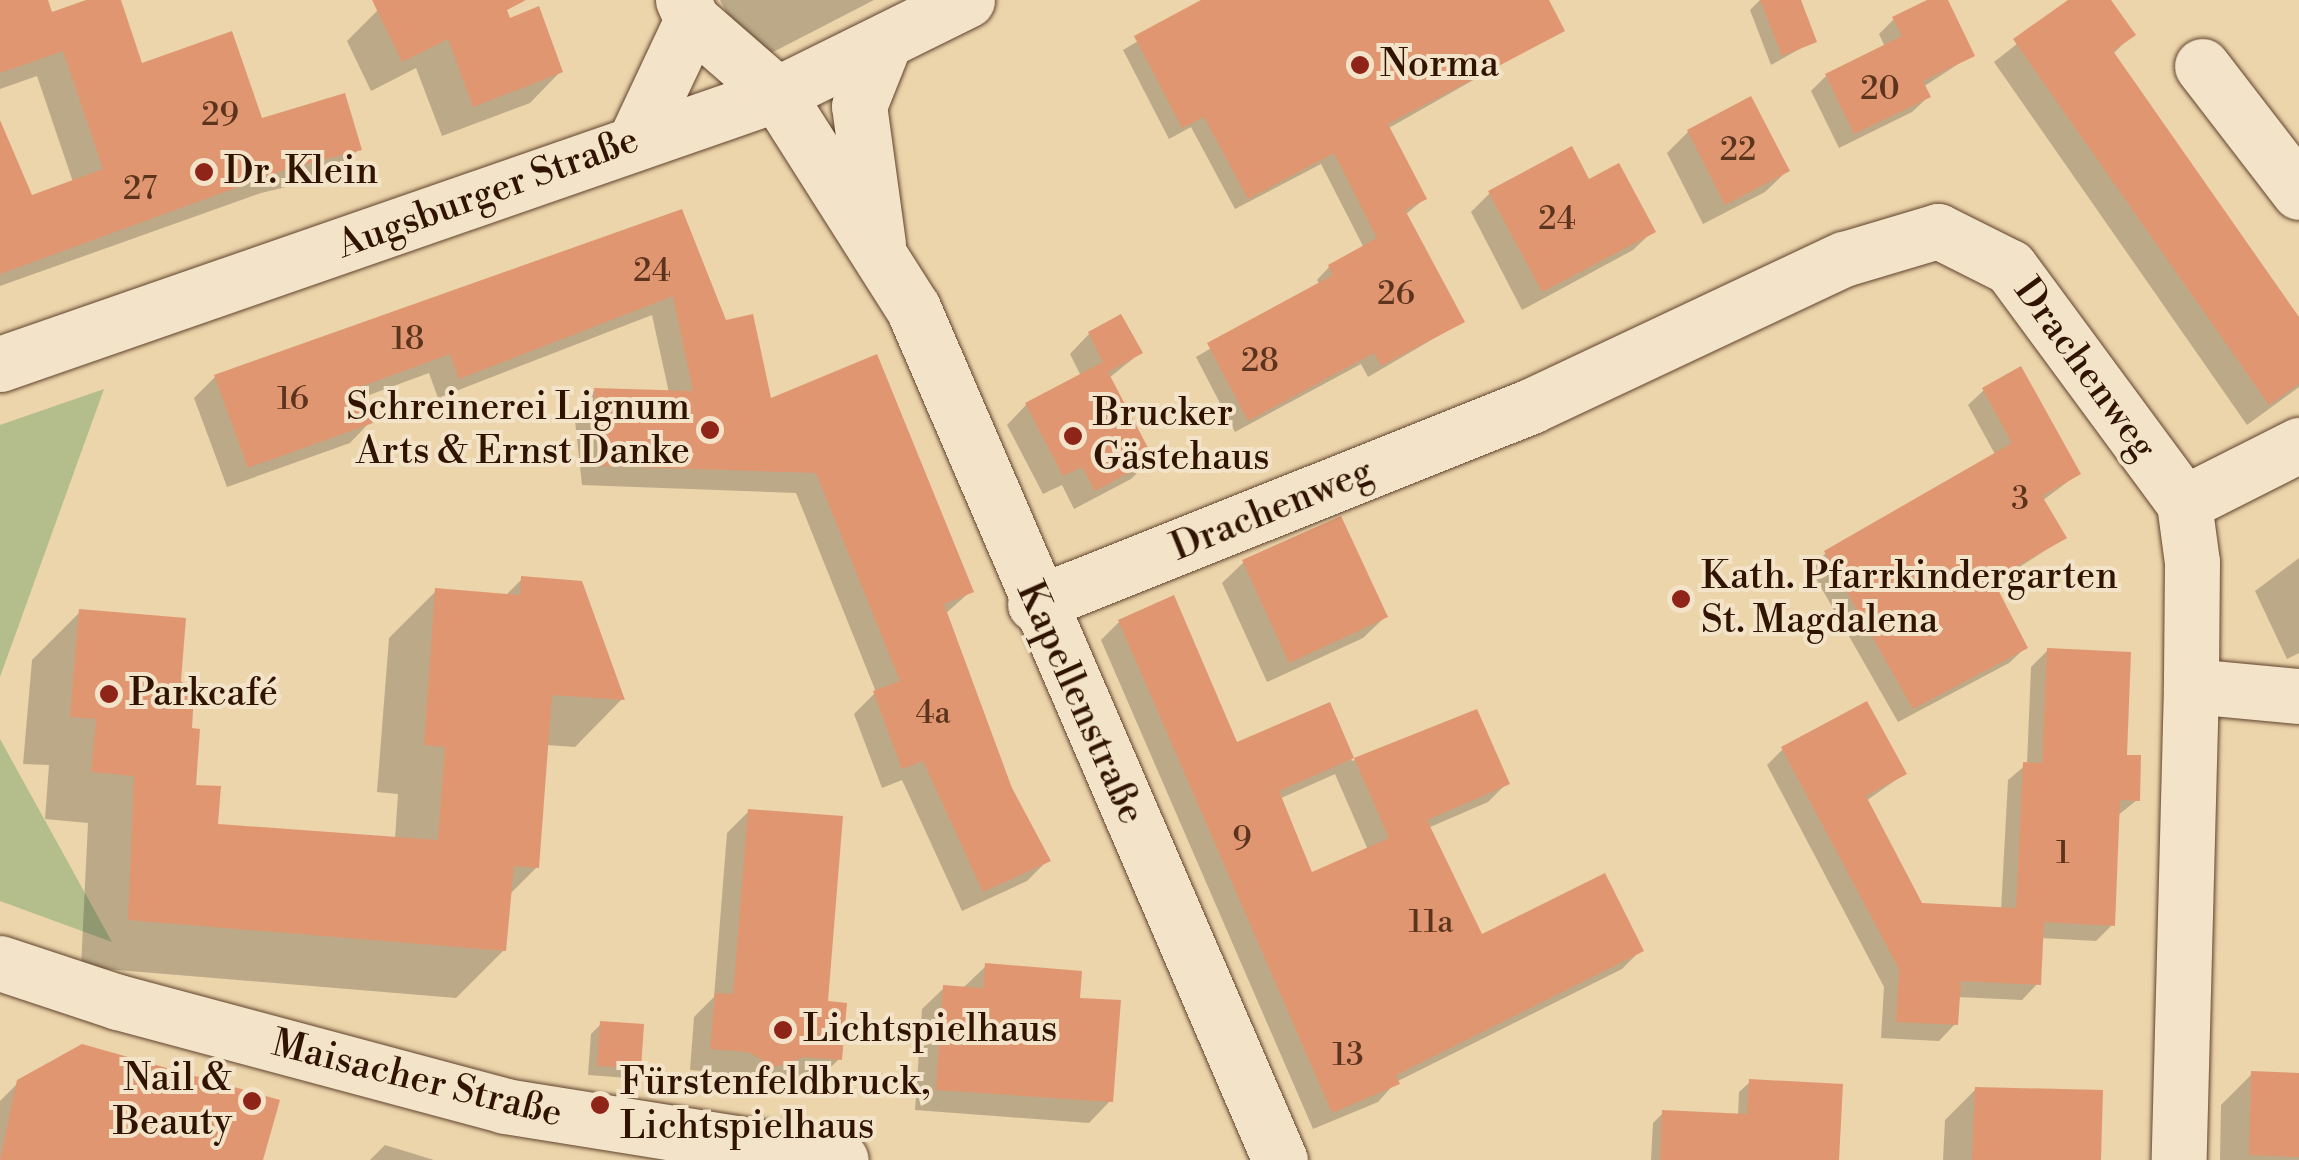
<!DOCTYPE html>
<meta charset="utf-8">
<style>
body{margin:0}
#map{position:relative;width:2299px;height:1160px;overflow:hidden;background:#ecd4ab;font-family:"Libre Bodoni",serif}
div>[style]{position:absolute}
.green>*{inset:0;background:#b3be8c}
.shadow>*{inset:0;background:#0003}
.building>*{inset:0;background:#e09771}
.roads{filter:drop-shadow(0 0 2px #5f432c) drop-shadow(0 0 2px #5f432c)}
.minor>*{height:55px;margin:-27.5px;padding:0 27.5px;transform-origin:27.5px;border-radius:27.5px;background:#f3e3c8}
.dots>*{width:28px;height:28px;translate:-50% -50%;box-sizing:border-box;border:5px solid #f3e3c8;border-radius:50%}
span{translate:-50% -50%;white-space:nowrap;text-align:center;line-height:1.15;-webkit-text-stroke:8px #f3e3c8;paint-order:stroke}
.number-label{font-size:32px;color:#5c341d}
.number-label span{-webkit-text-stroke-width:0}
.poi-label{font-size:38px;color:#301301}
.left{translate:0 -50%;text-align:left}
.right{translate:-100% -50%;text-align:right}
.street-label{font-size:38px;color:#301301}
</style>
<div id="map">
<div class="green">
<i style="clip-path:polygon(104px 389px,0 677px,0 425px)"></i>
<i style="clip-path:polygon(0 739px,112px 942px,0 901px)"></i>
</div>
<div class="shadow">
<i style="clip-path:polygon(45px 0,50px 15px,94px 0,118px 0,141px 66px,260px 121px,359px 149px,332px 176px,261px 193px,0 286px,0 181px,31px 198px,73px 182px,37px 76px,0 89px,0 2px)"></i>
<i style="clip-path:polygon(401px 0,500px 0,508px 21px,560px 72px,530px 103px,442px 136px,416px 68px,371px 91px,347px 41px,378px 10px)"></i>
<i style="clip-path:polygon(720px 0,874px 0,752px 63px)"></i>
<i style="clip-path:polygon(1207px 0,1546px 0,1562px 30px,1387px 129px,1424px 199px,1405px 215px,1462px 322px,1368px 377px,1361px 364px,1235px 432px,1196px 357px,1320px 285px,1317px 280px,1329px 267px,1364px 248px,1321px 164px,1235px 209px,1191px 127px,1169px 139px,1123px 50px)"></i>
<i style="clip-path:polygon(1760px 0,1798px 0,1814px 41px,1771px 65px,1750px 10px)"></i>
<i style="clip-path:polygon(1933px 0,1946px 0,1972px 55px,1923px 87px,1928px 97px,1912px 112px,1839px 148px,1811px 91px,1826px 76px,1885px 47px,1879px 34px,1894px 19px)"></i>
<i style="clip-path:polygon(2073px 0,2108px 0,2132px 35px,2112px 55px,2299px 322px,2299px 387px,2247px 425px,1994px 62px)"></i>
<i style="clip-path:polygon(1688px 132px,1787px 171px,1765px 192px,1703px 224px,1667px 153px)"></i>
<i style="clip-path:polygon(1588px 182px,1653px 231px,1633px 250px,1522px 310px,1471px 212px,1490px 193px)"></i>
<i style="clip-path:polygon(681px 212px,724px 323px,769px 401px,971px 591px,945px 614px,1010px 789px,1048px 860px,1027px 881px,962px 911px,902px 780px,882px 788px,854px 714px,876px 692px,796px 493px,582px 485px,574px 411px,595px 390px,669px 393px,652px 315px,438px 398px,429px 373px,361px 398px,370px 422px,350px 443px,227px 487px,194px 398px,215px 377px)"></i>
<i style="clip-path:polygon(1089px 334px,1140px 353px,1109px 378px,1151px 459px,1131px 479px,1074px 509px,1062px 485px,1043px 494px,1007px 425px,1026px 405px,1081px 376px,1070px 354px)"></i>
<i style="clip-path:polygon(1984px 390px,2078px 474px,2042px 501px,2064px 538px,1992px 585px,2025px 648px,2009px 663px,1898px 722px,1810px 568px,1826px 553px,1996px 456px,1968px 405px)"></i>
<i style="clip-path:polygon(2299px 558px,2299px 653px,2287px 659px,2255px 591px)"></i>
<i style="clip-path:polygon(1244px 562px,1385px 617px,1363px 638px,1267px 682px,1222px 583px)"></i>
<i style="clip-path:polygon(522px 579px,622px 699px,575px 747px,546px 745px,537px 867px,509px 895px,504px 950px,456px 998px,81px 967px,88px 823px,45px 819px,49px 765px,23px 764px,32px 660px,80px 612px,178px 682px,194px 787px,215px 826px,395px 839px,398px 794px,377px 792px,389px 638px,436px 591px,505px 596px)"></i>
<i style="clip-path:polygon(evenodd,1119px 622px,1236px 745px,1328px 706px,1352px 761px,1476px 712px,1507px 783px,1488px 802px,1428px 828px,1481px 937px,1641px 950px,1622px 969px,1396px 1082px,1378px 1102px,1313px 1129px,1101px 640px,1119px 622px,1335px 774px,1368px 850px,1311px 876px,1279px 799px,1335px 774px)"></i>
<i style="clip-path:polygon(2048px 650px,2124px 757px,2137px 800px,2117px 816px,2112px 925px,2096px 941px,2041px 938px,2038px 983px,2022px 1000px,1957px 997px,1955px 1024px,1939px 1041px,1881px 1038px,1884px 987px,1767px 765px,1783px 749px,1904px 774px,1866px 801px,1920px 905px,2001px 910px,2008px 780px,2027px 764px,2031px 667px)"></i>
<i style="clip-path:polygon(749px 811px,826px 1004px,840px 1058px,818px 1080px,781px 1077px,744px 1085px,726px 1073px,690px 1070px,694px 1017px,714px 997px,727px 833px)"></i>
<i style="clip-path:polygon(986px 966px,1077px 1000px,1110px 1101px,1089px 1123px,915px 1110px,922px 1009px,944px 988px,964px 987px)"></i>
<i style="clip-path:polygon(601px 1024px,639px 1067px,628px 1078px,588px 1075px,591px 1034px)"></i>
<i style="clip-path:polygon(2252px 1074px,2299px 1075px,2299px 1160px,2220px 1160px,2221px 1105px)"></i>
<i style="clip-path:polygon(19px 1082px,261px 1160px,0 1160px,0 1101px)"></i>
<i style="clip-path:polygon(1750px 1082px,1836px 1160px,1651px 1160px,1653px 1123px,1663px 1113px,1738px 1116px,1739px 1092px)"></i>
<i style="clip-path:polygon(1976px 1089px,2098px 1160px,1943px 1160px,1945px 1120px)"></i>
<i style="clip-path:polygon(385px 1145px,434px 1160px,370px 1160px)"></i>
</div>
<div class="building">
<i style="clip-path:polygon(0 0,48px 0,52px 12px,86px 0,121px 0,142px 63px,232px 31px,262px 118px,345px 93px,362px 150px,290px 168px,0 274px,0 120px,32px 195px,103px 169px,63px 51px,0 73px)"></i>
<i style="clip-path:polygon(372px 0,526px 0,507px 10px,510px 18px,539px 6px,563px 72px,473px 107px,448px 39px,402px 62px)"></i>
<i style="clip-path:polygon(1201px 0,1549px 0,1565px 31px,1388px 124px,1427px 199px,1405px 210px,1465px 322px,1381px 366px,1374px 353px,1248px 421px,1207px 343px,1333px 275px,1328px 265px,1377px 238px,1334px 153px,1248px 199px,1204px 117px,1182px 128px,1134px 36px)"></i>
<i style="clip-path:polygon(1760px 0,1801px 0,1817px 42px,1782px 56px)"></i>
<i style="clip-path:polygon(1927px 0,1948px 0,1975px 56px,1923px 81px,1931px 97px,1854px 134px,1825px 74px,1902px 36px,1892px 17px)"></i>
<i style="clip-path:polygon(2068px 0,2111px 0,2136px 35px,2113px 51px,2299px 317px,2299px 384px,2269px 405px,2013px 39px)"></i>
<i style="clip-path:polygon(1751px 96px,1790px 171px,1725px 205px,1687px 130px)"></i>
<i style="clip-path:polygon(1572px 146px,1589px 179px,1619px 163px,1656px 232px,1542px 292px,1488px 191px)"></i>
<i style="clip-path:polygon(682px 209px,726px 320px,753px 314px,771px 398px,877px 354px,974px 592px,944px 604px,1012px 788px,1051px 861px,983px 892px,923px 761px,902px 769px,873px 691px,900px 681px,816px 473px,602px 466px,594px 388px,693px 391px,673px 296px,459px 379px,450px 354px,360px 387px,373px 423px,248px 468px,214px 375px)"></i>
<i style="clip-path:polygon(1121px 314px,1143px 353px,1108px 372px,1154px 459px,1095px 491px,1082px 467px,1063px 476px,1025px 403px,1103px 362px,1088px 332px)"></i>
<i style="clip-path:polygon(2021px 366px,2081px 474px,2042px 496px,2067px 538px,1993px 580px,2028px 648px,1913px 709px,1824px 551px,2012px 443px,1982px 388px)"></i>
<i style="clip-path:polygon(1341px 516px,1388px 617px,1289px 663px,1242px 560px)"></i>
<i style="clip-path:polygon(521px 576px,582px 581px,625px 700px,552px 695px,539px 868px,514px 866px,506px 951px,128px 920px,134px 776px,91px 772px,96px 719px,70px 717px,79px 609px,186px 618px,181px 681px,194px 695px,192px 728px,200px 729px,196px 785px,221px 786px,218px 824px,438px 840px,445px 747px,424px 745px,435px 588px,520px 595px)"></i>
<i style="clip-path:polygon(evenodd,1174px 595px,1237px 742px,1330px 702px,1354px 758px,1477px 709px,1510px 784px,1427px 820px,1482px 934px,1605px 873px,1644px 951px,1396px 1075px,1400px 1084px,1332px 1113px,1118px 620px,1174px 595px,1354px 758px,1389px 838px,1312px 872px,1279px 791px,1354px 758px)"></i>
<i style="clip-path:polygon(2047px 648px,2131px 652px,2127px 755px,2141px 755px,2140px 801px,2120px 800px,2115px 926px,2044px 922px,2041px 985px,1961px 981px,1958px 1025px,1896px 1022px,1899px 969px,1781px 747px,1867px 701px,1907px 774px,1866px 796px,1922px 903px,2016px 908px,2023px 762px,2042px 763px)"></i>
<i style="clip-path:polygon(748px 809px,843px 816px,828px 1001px,847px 1003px,842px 1060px,804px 1057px,775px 1067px,748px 1052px,710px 1049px,715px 993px,733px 994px)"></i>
<i style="clip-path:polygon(985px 963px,1082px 971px,1080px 998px,1121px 1000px,1113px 1102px,936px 1090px,943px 985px,983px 988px)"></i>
<i style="clip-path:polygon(600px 1021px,644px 1024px,641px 1069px,597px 1066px)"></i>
<i style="clip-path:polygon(82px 1044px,280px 1100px,263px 1160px,0 1160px,17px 1080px)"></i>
<i style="clip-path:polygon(2251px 1071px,2299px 1073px,2299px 1157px,2249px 1155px)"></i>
<i style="clip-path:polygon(1749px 1079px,1843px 1084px,1839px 1160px,1660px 1160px,1662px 1110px,1747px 1114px)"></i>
<i style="clip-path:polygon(1975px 1087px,2103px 1090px,2101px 1160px,1972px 1160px)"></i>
</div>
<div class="roads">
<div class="minor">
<i style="left:683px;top:0;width:22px;rotate:66deg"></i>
<i style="left:692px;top:20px;width:113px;rotate:41deg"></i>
<i style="left:777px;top:94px;width:254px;rotate:57.6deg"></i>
<i style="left:913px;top:308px;width:928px;rotate:66.7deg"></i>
<i style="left:2202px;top:66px;width:159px;rotate:52.4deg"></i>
<i style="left:635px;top:141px;width:134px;rotate:-64.8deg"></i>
<i style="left:878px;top:244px;width:139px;rotate:-97.8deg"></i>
<i style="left:859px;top:106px;width:65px;rotate:-68.2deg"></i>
<i style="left:0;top:364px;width:823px;rotate:-19.16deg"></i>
<i style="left:777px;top:94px;width:212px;rotate:-26.3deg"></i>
<i style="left:2184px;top:503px;width:129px;rotate:-26.8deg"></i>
<i style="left:1035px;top:604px;width:534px;rotate:-21.76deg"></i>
<i style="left:1531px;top:406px;width:346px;rotate:-25.2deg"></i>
<i style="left:1844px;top:259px;width:98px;rotate:-16.6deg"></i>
<i style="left:1938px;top:231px;width:80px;rotate:26.6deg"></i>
<i style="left:2010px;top:267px;width:293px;rotate:53.6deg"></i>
<i style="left:2184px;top:503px;width:60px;rotate:82.3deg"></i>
<i style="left:2192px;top:562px;width:124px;rotate:90.5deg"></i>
<i style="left:2191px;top:686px;width:474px;rotate:91.5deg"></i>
<i style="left:2191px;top:686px;width:108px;rotate:5.3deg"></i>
<i style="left:0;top:963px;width:124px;rotate:18.3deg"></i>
<i style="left:118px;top:1002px;width:401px;rotate:15deg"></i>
<i style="left:505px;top:1106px;width:340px;rotate:9.1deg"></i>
</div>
</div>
<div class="dots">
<i style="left:1360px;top:65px;background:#8f2418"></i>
<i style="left:204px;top:172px;background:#8f2418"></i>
<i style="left:710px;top:430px;background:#8f2418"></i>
<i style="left:1073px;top:436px;background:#8f2418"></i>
<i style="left:1681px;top:599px;background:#8f2418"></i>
<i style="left:109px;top:694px;background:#8f2418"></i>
<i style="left:783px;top:1030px;background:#8f2418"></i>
<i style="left:252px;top:1101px;background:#8f2418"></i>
<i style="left:600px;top:1105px;background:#8f2418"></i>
</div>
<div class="number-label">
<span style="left:1880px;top:89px">20</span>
<span style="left:220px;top:115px">29</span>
<span style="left:1738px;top:150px">22</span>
<span style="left:140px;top:189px">27</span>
<span style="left:1557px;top:219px">24</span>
<span style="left:652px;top:271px">24</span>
<span style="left:1396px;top:294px">26</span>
<span style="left:408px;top:339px">18</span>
<span style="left:1260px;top:361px">28</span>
<span style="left:293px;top:399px">16</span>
<span style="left:2020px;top:499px">3</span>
<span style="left:933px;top:713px">4a</span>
<span style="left:1242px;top:839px">9</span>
<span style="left:2063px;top:853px">1</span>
<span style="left:1431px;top:922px">11a</span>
<span style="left:1348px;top:1055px">13</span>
</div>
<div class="poi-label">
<span class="left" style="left:1380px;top:65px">Norma</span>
<span class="left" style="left:224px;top:172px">Dr. Klein</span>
<span class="right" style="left:690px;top:430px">Schreinerei Lignum<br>Arts &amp; Ernst Danke</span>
<span class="left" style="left:1093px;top:436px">Brucker<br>Gästehaus</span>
<span class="left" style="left:1701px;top:599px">Kath. Pfarrkindergarten<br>St. Magdalena</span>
<span class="left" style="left:129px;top:694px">Parkcafé</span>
<span class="left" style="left:803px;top:1030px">Lichtspielhaus</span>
<span class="right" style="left:232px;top:1101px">Nail &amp;<br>Beauty</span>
<span class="left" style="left:620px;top:1105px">Fürstenfeldbruck,<br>Lichtspielhaus</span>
</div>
<div class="street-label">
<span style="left:488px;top:193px;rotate:-20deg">Augsburger Straße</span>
<span style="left:2085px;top:369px;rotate:54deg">Drachenweg</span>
<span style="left:1272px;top:510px;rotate:-22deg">Drachenweg</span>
<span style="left:1080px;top:703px;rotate:66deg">Kapellenstraße</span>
<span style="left:417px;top:1079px;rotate:14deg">Maisacher Straße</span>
</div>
</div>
